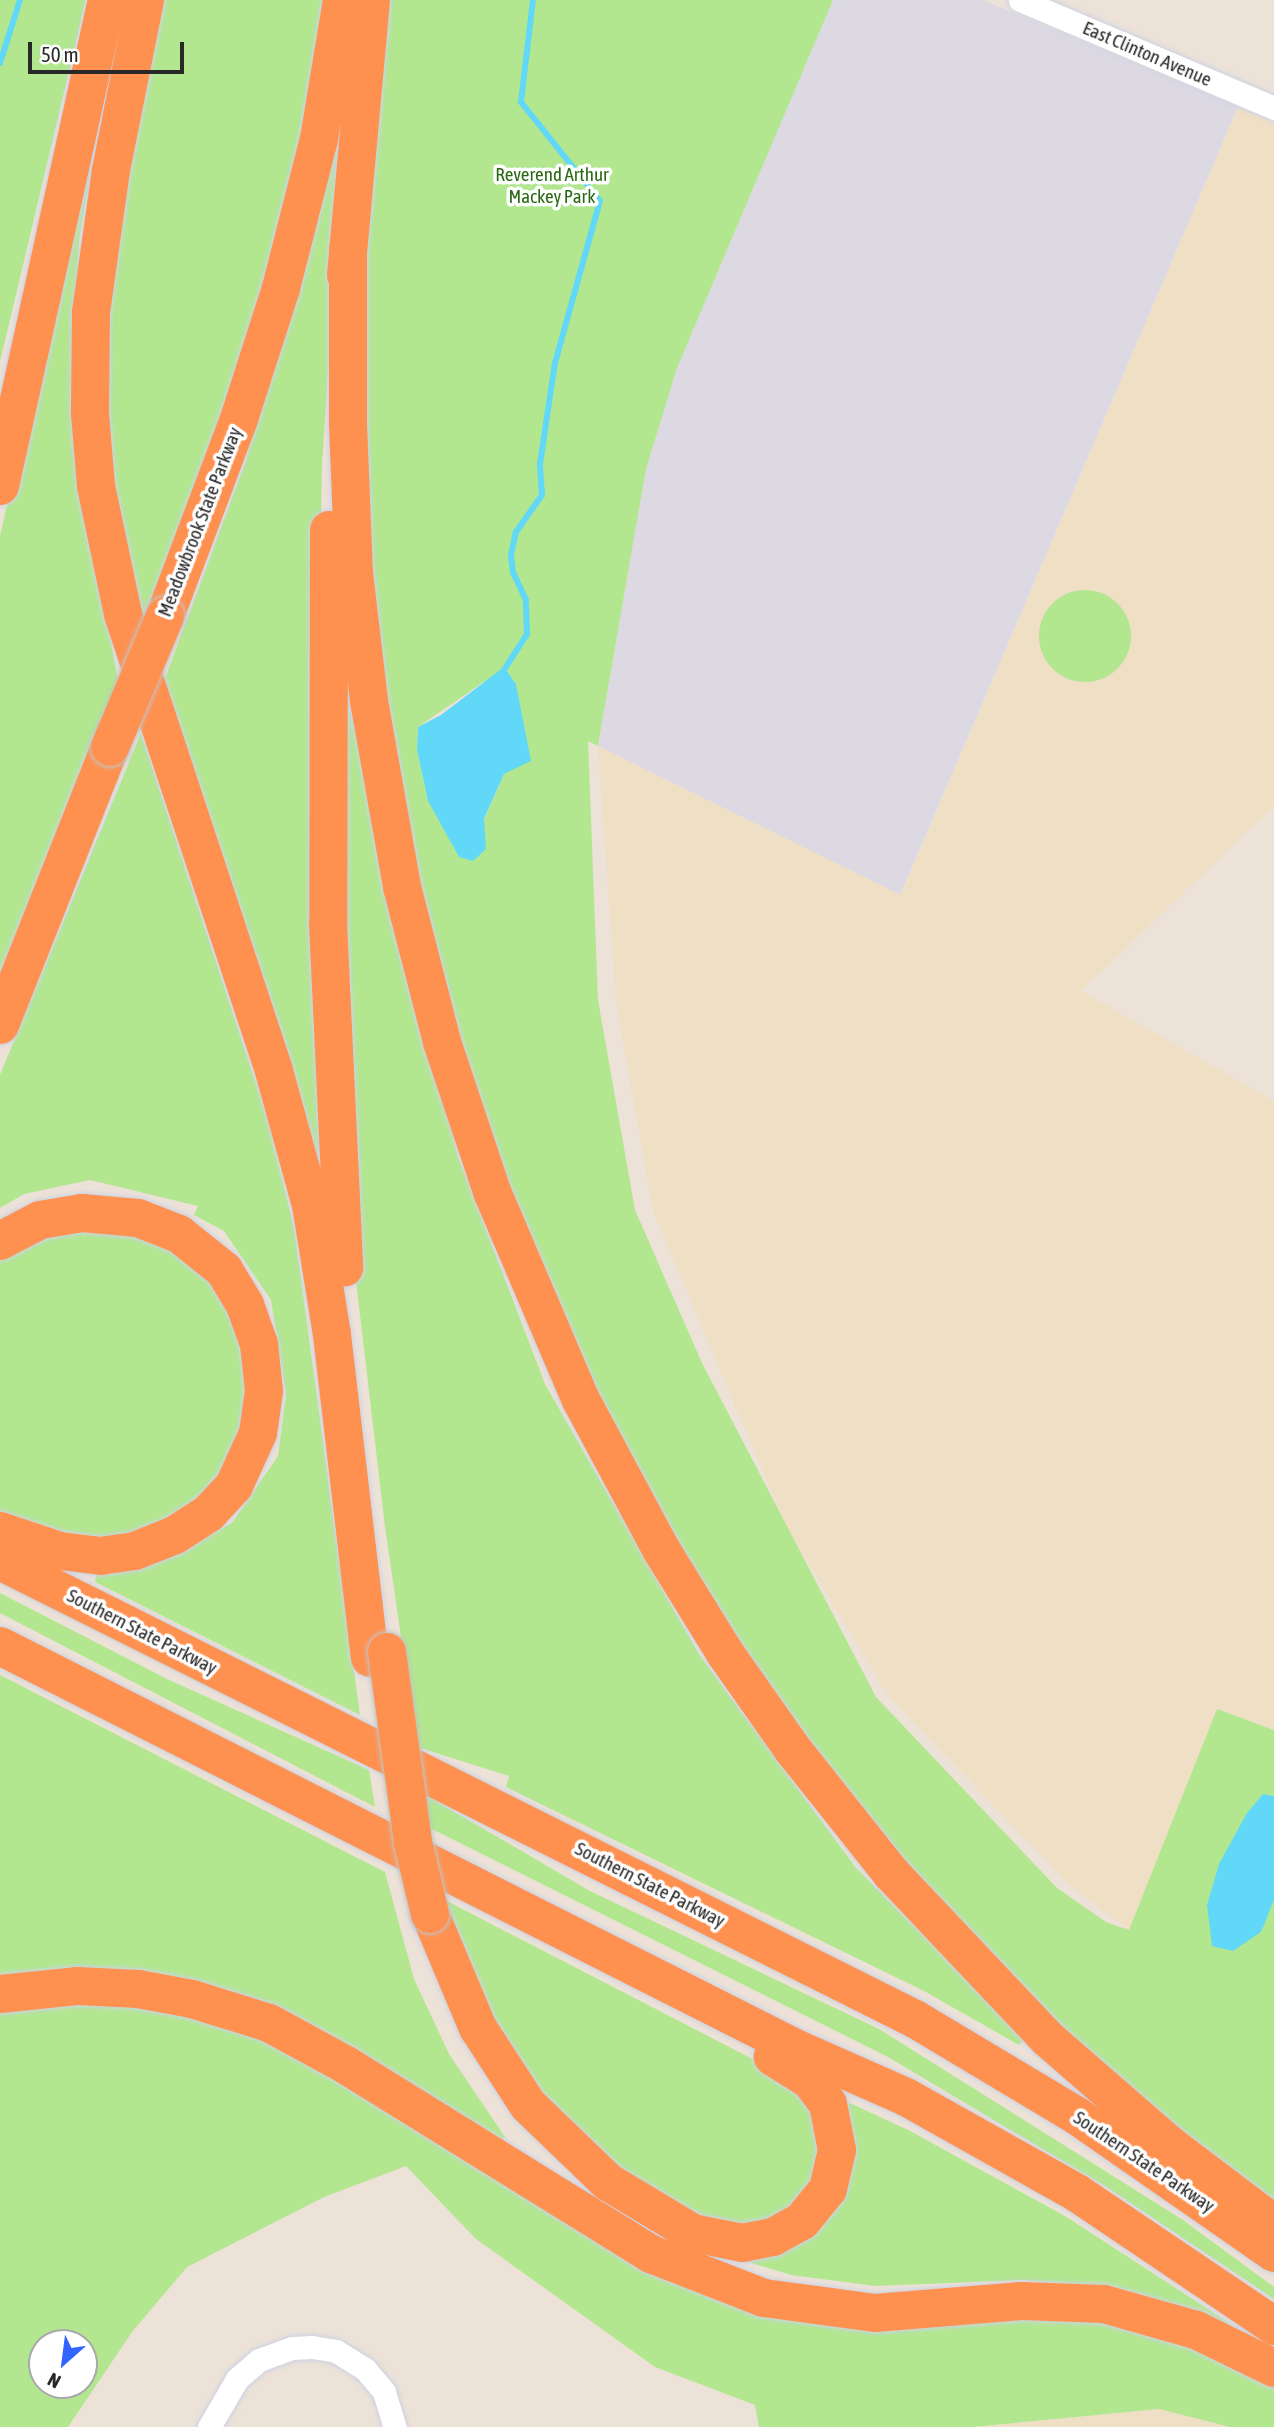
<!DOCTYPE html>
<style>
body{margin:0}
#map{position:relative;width:1274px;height:2427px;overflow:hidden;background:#ece2d8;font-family:"Asap Condensed",sans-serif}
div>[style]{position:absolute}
.industrial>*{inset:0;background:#dcd9e3}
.education>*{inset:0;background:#efdfc5}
.green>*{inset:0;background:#b2e78f}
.round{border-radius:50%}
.water>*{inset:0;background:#61d8f7}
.stream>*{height:6px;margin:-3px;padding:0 3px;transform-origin:3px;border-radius:3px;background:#61d8f7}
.roads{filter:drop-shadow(0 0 2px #cdd2e3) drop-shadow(0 0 2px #cdd2e3)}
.minor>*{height:23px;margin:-11.5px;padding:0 11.5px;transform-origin:11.5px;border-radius:11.5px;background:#fff}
.motorway>*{height:38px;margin:-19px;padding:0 19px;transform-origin:19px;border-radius:19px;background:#ff9150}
.bridges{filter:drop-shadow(0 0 2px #c3c3c3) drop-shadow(0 0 2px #c3c3c3)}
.motorway-bridge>*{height:38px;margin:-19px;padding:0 19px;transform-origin:19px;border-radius:19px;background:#ff9150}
span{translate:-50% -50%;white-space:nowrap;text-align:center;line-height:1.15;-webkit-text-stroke:7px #fff;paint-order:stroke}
.street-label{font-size:19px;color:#282828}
.park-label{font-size:19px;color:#2a6914}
.north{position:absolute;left:28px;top:2329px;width:70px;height:70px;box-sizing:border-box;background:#fff;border:2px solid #a9a9a9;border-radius:50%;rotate:208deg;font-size:19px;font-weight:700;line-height:28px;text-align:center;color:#282828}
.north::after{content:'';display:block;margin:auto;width:24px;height:32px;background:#3264ff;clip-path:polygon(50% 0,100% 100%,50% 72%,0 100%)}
.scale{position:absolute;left:28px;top:42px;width:156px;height:32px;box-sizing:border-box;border:4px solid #282828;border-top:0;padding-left:9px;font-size:21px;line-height:24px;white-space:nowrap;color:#282828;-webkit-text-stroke:5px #fff;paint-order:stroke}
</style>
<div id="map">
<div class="industrial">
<i style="clip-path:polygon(833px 0,983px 0,1238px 107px,900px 895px,598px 746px,646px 469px,677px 368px)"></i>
</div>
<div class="education">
<i style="clip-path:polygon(1238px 107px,1274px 122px,1274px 806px,1081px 991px,1274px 1101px,1274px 1730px,1217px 1709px,1129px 1931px,1069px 1885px,887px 1694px,786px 1526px,653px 1211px,616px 1001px,598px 746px,901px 895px)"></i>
<i style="clip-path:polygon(1160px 2409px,1230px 2427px,974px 2427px)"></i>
</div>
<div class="green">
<i style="clip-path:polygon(0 0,86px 0,0 362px)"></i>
<i style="clip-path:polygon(153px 0,328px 0,271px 277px,141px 637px,99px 427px,100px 273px)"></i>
<i style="clip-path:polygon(352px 0,322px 465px,318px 692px,329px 1226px,157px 700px,245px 463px,314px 214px)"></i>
<i style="clip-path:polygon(evenodd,387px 0,833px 0,677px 368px,646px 469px,598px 746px,588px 741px,598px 1000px,635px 1210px,702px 1363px,876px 1697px,1057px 1888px,1106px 1922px,1129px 1930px,1217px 1709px,1274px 1730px,1274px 2210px,1115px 2089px,818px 1771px,598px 1418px,434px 986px,368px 629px,359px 231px,387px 0,485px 681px,504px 774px,484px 820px,428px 801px,417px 750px,418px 727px,485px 681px)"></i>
<i style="clip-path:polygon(102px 111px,79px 240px,73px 437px,119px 686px,0 980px,0 536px,91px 125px)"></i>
<i class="round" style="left:1039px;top:590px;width:92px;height:92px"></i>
<i style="clip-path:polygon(340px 653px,352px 653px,392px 905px,459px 1159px,545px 1384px,699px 1654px,856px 1868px,1025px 2037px,1019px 2045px,924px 1991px,506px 1787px,509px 1776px,417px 1747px,385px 1527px,354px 1264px)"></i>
<i style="clip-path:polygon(141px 733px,266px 1114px,294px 1227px,360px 1715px,95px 1582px,97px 1572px,135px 1570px,232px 1523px,278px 1456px,286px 1395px,271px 1300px,224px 1231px,194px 1215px,198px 1206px,90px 1180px,24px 1194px,0 1208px,0 1075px)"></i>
<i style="clip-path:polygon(73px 1221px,147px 1232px,207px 1269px,234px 1317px,252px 1395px,237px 1459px,210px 1496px,158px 1531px,101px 1538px,38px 1527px,0 1512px,0 1248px)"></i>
<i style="clip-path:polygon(0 1593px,167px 1679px,369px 1770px,375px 1807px,0 1613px)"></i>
<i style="clip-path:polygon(0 1675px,385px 1872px,414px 1979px,449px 2054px,505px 2137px,496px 2144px,279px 2016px,0 1983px)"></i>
<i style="clip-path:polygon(424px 1794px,590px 1891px,879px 2029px,1183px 2220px,1274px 2287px,1274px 2299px,1108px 2188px,888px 2057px,430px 1828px)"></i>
<i style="clip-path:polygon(445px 1900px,791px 2079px,821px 2118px,823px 2163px,801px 2204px,765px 2225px,717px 2225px,593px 2154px,526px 2082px,487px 2020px)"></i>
<i style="clip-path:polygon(evenodd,66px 1995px,188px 2007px,283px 2040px,697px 2283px,1083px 2317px,1182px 2342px,1274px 2382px,1274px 2427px,1230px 2427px,1159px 2409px,973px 2427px,759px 2427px,755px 2405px,655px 2367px,476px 2239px,406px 2166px,324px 2197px,187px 2267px,132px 2332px,68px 2427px,0 2427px,0 2005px,66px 1995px,42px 2343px,84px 2343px,84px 2385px,42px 2385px,42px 2343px)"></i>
<i style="clip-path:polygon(850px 2103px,910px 2131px,1065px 2216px,1231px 2324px,1225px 2329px,1131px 2298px,1129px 2290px,1024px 2280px,875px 2286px,791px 2275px,729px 2256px,800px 2235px,843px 2108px)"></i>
</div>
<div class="water">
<i style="clip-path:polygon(504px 667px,516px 684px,531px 761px,504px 774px,484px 819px,486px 849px,473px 861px,459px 857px,428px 801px,417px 750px,418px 727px,441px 715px)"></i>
<i style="clip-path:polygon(1263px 1794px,1274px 1796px,1274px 1900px,1261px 1932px,1233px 1951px,1212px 1946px,1207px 1905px,1219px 1864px,1247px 1813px)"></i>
</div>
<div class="stream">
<i style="left:0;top:63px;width:66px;rotate:-72.4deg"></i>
<i style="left:502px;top:673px;width:46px;rotate:-57.3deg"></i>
<i style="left:527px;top:634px;width:34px;rotate:-92deg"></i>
<i style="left:526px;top:600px;width:31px;rotate:-115deg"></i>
<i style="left:513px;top:572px;width:17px;rotate:-97deg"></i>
<i style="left:511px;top:555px;width:24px;rotate:-78deg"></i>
<i style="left:516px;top:532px;width:45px;rotate:-54.9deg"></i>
<i style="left:542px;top:495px;width:31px;rotate:-94deg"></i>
<i style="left:540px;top:464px;width:102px;rotate:-81.6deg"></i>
<i style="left:555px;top:363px;width:168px;rotate:-74.5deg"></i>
<i style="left:600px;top:201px;width:127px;rotate:-128.6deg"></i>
<i style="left:521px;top:102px;width:103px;rotate:-83.3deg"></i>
</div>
<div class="roads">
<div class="minor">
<i style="left:1020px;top:0;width:276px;rotate:23deg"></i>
<i style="left:209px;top:2427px;width:56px;rotate:-59.7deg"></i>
<i style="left:237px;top:2379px;width:29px;rotate:-41deg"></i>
<i style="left:259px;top:2360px;width:35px;rotate:-20deg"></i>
<i style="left:292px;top:2348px;width:20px;rotate:-3deg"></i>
<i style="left:312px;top:2347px;width:24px;rotate:9deg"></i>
<i style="left:336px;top:2351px;width:34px;rotate:32deg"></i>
<i style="left:365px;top:2369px;width:30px;rotate:50deg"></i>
<i style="left:384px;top:2392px;width:37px;rotate:73deg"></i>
</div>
<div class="motorway">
<i style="left:145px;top:0;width:173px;rotate:101.3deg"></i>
<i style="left:111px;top:170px;width:143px;rotate:98deg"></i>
<i style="left:91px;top:312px;width:102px;rotate:90.6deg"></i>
<i style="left:90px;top:414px;width:72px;rotate:85.2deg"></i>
<i style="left:96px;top:486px;width:131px;rotate:78.1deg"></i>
<i style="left:123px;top:614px;width:481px;rotate:71.7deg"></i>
<i style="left:274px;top:1071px;width:139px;rotate:74.6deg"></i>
<i style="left:311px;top:1205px;width:132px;rotate:80.8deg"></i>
<i style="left:332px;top:1335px;width:325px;rotate:83.3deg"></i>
<i style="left:348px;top:249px;width:175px;rotate:90deg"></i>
<i style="left:348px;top:424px;width:149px;rotate:87.7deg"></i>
<i style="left:354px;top:573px;width:129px;rotate:83.3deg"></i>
<i style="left:369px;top:701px;width:189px;rotate:79.9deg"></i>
<i style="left:402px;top:887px;width:160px;rotate:75.5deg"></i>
<i style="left:442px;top:1042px;width:160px;rotate:71.5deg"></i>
<i style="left:493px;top:1194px;width:224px;rotate:66.9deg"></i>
<i style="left:581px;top:1400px;width:171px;rotate:61.8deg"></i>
<i style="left:662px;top:1551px;width:120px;rotate:58.3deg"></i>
<i style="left:725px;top:1653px;width:120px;rotate:54.9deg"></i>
<i style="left:794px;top:1751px;width:156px;rotate:51.5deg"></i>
<i style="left:891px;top:1873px;width:228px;rotate:46.6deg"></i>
<i style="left:1048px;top:2039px;width:162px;rotate:41deg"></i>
<i style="left:1170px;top:2145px;width:131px;rotate:37.2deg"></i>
<i style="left:346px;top:275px;width:276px;rotate:-84.8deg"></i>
<i style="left:0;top:486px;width:498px;rotate:-77.6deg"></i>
<i style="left:329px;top:530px;width:393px;rotate:90.1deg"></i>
<i style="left:328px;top:923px;width:345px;rotate:87.3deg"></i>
<i style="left:165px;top:616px;width:210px;rotate:-69.4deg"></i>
<i style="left:239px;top:419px;width:138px;rotate:-72.2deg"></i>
<i style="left:281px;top:288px;width:154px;rotate:-75.7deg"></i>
<i style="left:319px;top:139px;width:141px;rotate:-80.6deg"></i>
<i style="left:0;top:1025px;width:299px;rotate:-68.4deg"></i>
<i style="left:0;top:1241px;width:45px;rotate:-27.7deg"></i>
<i style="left:40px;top:1220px;width:43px;rotate:-9.5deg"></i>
<i style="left:82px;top:1213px;width:56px;rotate:5.1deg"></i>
<i style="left:138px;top:1218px;width:44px;rotate:21.3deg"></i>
<i style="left:179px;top:1234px;width:58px;rotate:38.7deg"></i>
<i style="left:224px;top:1270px;width:41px;rotate:59deg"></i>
<i style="left:245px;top:1305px;width:41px;rotate:70.3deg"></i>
<i style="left:259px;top:1344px;width:47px;rotate:83.9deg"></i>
<i style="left:264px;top:1391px;width:42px;rotate:98.1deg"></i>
<i style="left:258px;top:1433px;width:58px;rotate:114.4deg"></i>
<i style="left:234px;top:1486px;width:37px;rotate:133deg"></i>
<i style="left:209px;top:1513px;width:40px;rotate:147.1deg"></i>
<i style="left:175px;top:1535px;width:43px;rotate:158.2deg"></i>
<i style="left:135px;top:1551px;width:34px;rotate:172deg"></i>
<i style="left:101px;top:1556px;width:41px;rotate:-173deg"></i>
<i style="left:60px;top:1551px;width:63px;rotate:-161.6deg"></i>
<i style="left:0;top:1561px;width:1023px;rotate:26.59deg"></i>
<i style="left:915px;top:2019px;width:189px;rotate:30.9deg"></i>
<i style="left:1077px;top:2116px;width:240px;rotate:34.8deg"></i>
<i style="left:0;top:1646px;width:891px;rotate:26.82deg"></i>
<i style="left:795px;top:2048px;width:121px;rotate:23.8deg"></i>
<i style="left:906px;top:2097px;width:196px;rotate:29.3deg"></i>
<i style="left:1077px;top:2193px;width:238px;rotate:34deg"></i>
<i style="left:430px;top:1914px;width:124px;rotate:67.2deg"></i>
<i style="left:478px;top:2028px;width:92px;rotate:57deg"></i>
<i style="left:528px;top:2105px;width:111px;rotate:43.9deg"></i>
<i style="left:608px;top:2182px;width:99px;rotate:31deg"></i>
<i style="left:693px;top:2233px;width:50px;rotate:11.5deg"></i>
<i style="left:742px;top:2243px;width:32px;rotate:-11deg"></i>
<i style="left:773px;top:2237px;width:33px;rotate:-29deg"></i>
<i style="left:802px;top:2221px;width:41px;rotate:-50.9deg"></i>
<i style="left:828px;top:2189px;width:40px;rotate:-77deg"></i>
<i style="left:837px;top:2150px;width:47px;rotate:-101.1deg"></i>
<i style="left:828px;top:2104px;width:30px;rotate:-127deg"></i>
<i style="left:810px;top:2080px;width:44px;rotate:-148.1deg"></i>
<i style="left:0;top:1994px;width:77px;rotate:-5.9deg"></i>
<i style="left:77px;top:1986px;width:61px;rotate:2.8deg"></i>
<i style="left:138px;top:1989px;width:55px;rotate:10.5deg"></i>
<i style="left:192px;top:1999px;width:81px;rotate:17.3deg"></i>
<i style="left:269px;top:2023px;width:88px;rotate:28.6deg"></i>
<i style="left:346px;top:2065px;width:359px;rotate:31.8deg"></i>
<i style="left:651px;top:2254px;width:121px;rotate:21.3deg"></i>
<i style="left:764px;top:2298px;width:112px;rotate:7.7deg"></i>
<i style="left:875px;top:2313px;width:147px;rotate:-4.7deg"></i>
<i style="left:1022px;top:2301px;width:82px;rotate:2.1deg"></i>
<i style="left:1104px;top:2304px;width:96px;rotate:15.8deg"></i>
<i style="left:1196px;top:2330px;width:87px;rotate:26deg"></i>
</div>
</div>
<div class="bridges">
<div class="motorway-bridge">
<i style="left:110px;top:747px;width:142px;rotate:-67.2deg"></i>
<i style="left:387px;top:1652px;width:193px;rotate:82.2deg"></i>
<i style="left:413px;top:1843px;width:73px;rotate:76.5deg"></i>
</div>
</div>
<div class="street-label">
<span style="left:1147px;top:54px;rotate:23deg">East Clinton Avenue</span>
<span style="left:200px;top:522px;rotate:-69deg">Meadowbrook State Parkway</span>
<span style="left:142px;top:1632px;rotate:27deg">Southern State Parkway</span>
<span style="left:650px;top:1885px;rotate:27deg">Southern State Parkway</span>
<span style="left:1144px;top:2162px;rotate:34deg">Southern State Parkway</span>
</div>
<div class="park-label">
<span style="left:552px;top:186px">Reverend Arthur<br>Mackey Park</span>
</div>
<div class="north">N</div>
<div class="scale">50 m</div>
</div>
